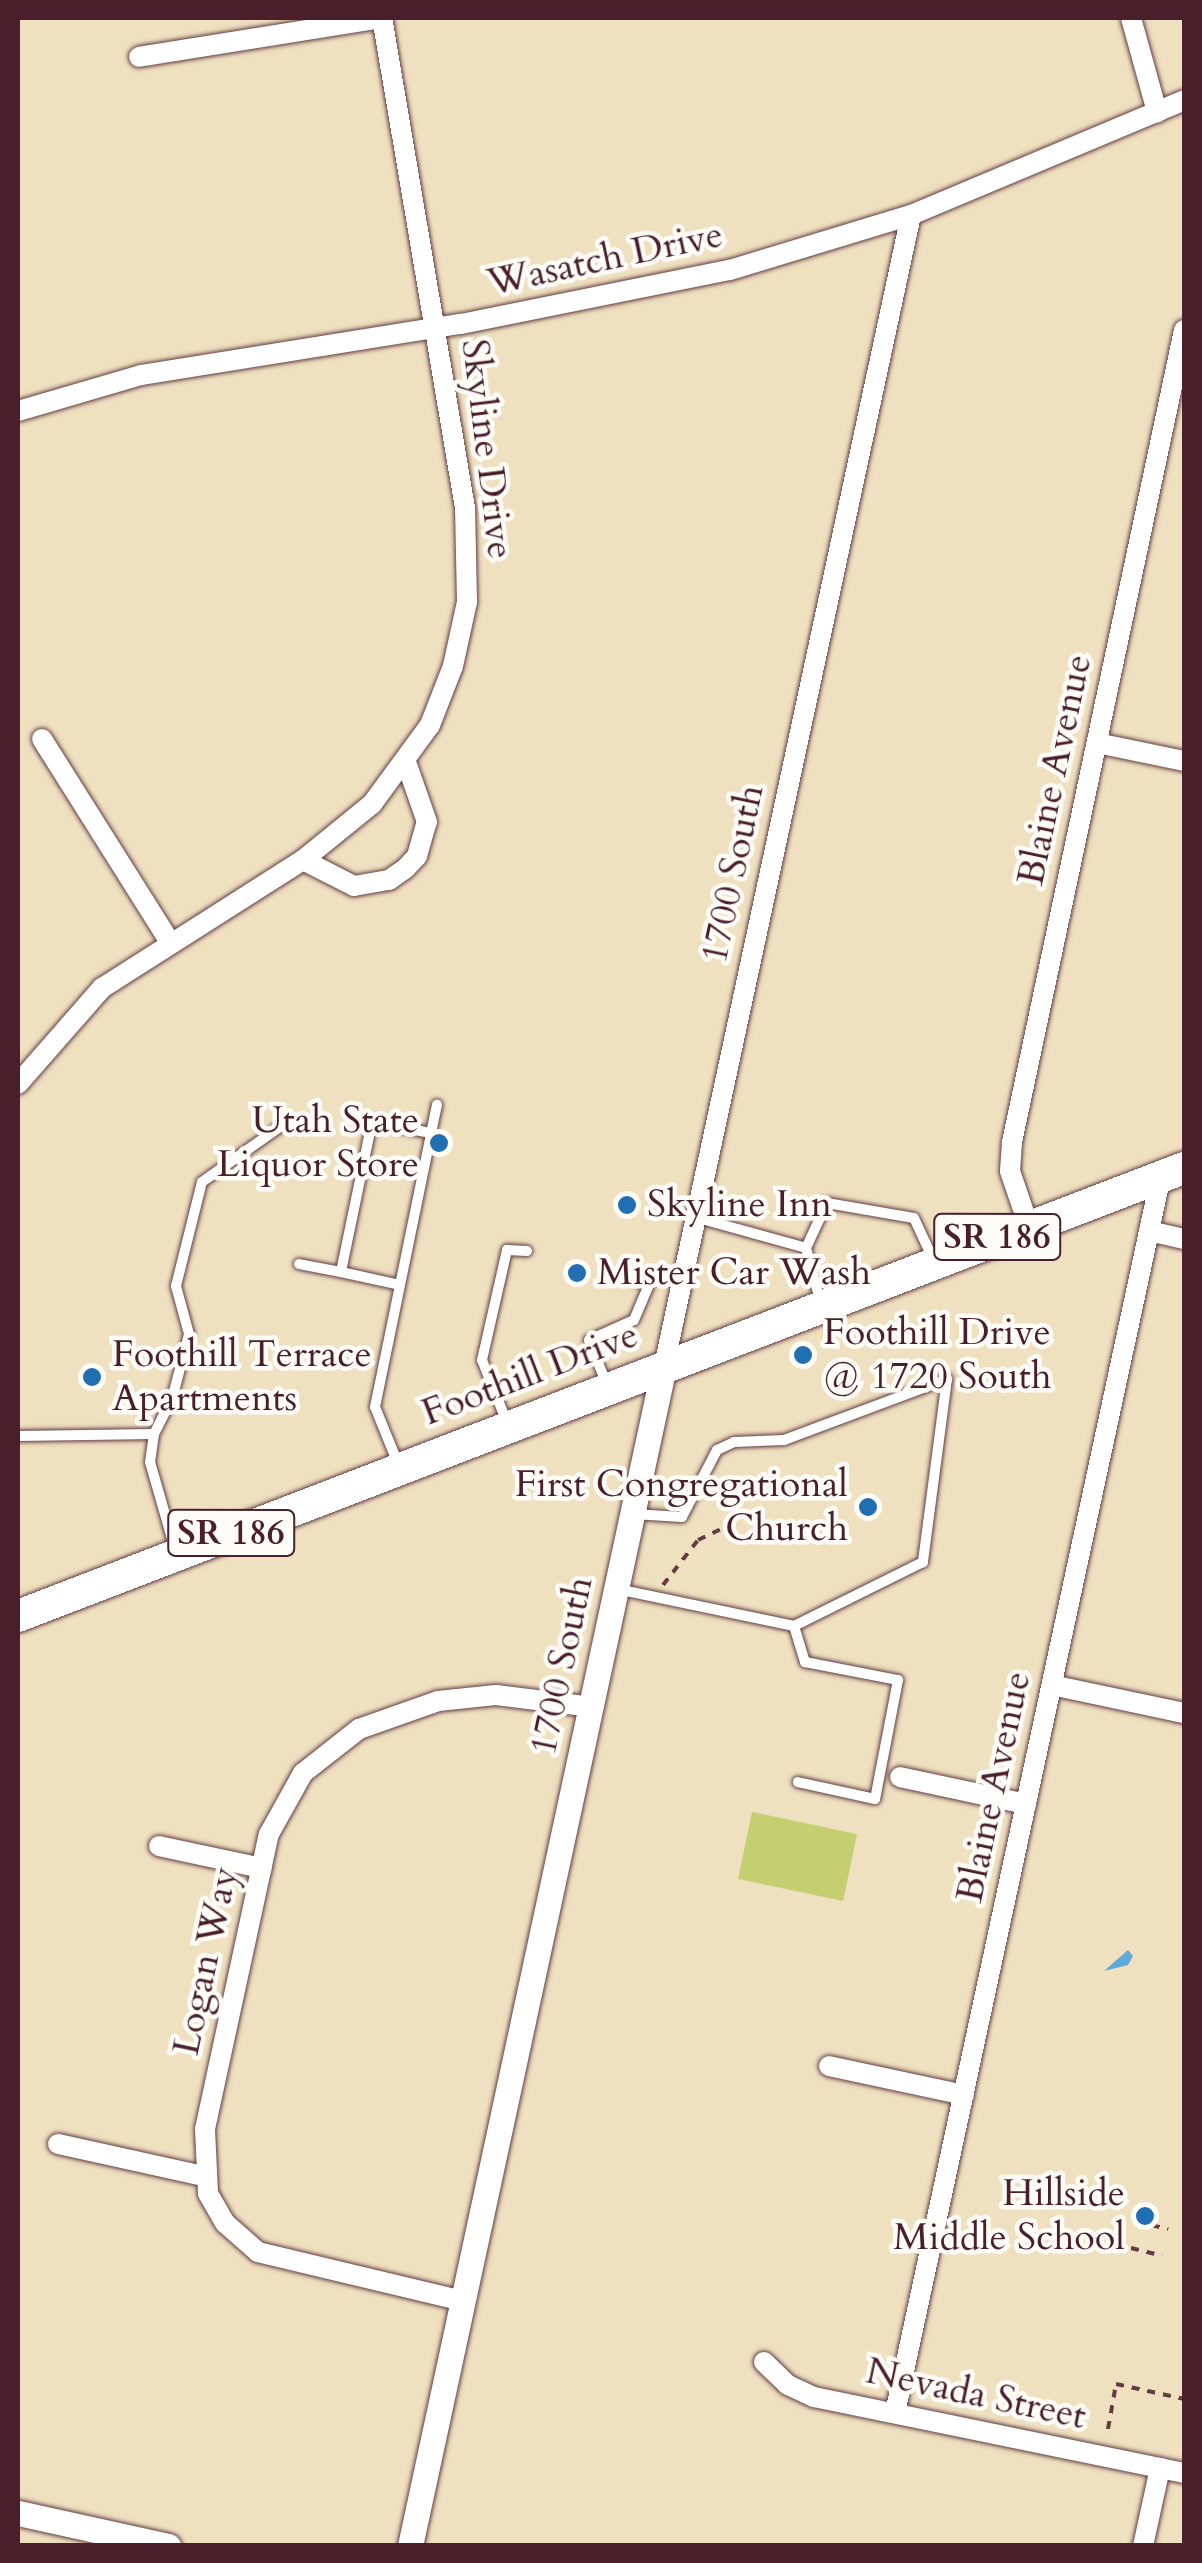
<!DOCTYPE html>
<style>
body{margin:0}
#map{position:relative;width:1202px;height:2563px;overflow:hidden;background:#efe0c0;font-family:Cardo,serif}
div>[style]{position:absolute}
.green>*{inset:0;background:#c3cf71}
.water>*{inset:0;background:#60a9d8}
.path>*{height:4px;margin-top:-2px;transform-origin:0;background:repeating-linear-gradient(90deg,#633c41 0 8px,transparent 0 16px)}
.roads{filter:drop-shadow(0 0 2px #633c41) drop-shadow(0 0 2px #633c41)}
.service>*{height:10px;margin:-5px;padding:0 5px;transform-origin:5px;border-radius:5px;background:#fff}
.minor>*{height:20px;margin:-10px;padding:0 10px;transform-origin:10px;border-radius:10px;background:#fff}
.tertiary>*{height:25px;margin:-12.5px;padding:0 12.5px;transform-origin:12.5px;border-radius:12.5px;background:#fff}
.primary>*{height:32px;margin:-16px;padding:0 16px;transform-origin:16px;border-radius:16px;background:#fff}
.dots>*{width:28px;height:28px;translate:-50% -50%;box-sizing:border-box;border:5px solid #fdfcf7;border-radius:50%}
span{translate:-50% -50%;white-space:nowrap;text-align:center;line-height:1.15;-webkit-text-stroke:9px #fdfcf7;paint-order:stroke}
.shield-label span{padding:2px 8px;background:#fdfcf7;border:2px solid;border-radius:8px;-webkit-text-stroke-width:0}
.shield-label{font-size:35px;color:#4a1f2b;font-weight:700}
.street-label{font-size:38px;color:#4a1f2b}
.poi-label{font-size:38px;color:#4a1f2b}
.right{translate:-100% -50%;text-align:right}
.left{translate:0 -50%;text-align:left}
.frame{position:absolute;inset:0;border:20px solid #4a1f2b;pointer-events:none}
</style>
<div id="map">
<div class="green">
<i style="clip-path:polygon(752px 1812px,857px 1834px,843px 1901px,738px 1879px)"></i>
</div>
<div class="water">
<i style="clip-path:polygon(1128px 1950px,1133px 1956px,1128px 1965px,1104px 1971px)"></i>
</div>
<div class="path">
<i style="left:663px;top:1585px;width:57px;rotate:-52.1deg"></i>
<i style="left:698px;top:1540px;width:44px;rotate:-25.4deg"></i>
<i style="left:1136px;top:2222px;width:33px;rotate:12deg"></i>
<i style="left:1131px;top:2248px;width:32px;rotate:14deg"></i>
<i style="left:1108px;top:2429px;width:46px;rotate:-79.9deg"></i>
<i style="left:1116px;top:2384px;width:70px;rotate:12.4deg"></i>
</div>
<div class="roads">
<div class="service">
<i style="left:431px;top:1133px;width:29px;rotate:-78deg"></i>
<i style="left:698px;top:1218px;width:112px;rotate:15.5deg"></i>
<i style="left:299px;top:1264px;width:43px;rotate:10.8deg"></i>
<i style="left:821px;top:1304px;width:58px;rotate:-105deg"></i>
<i style="left:806px;top:1248px;width:50px;rotate:-65deg"></i>
<i style="left:827px;top:1203px;width:88px;rotate:9.8deg"></i>
<i style="left:914px;top:1218px;width:47px;rotate:65.1deg"></i>
<i style="left:607px;top:1385px;width:48px;rotate:-111.8deg"></i>
<i style="left:589px;top:1340px;width:49px;rotate:-24deg"></i>
<i style="left:634px;top:1320px;width:38px;rotate:-67deg"></i>
<i style="left:649px;top:1285px;width:18px;rotate:-161deg"></i>
<i style="left:508px;top:1425px;width:70px;rotate:-111.8deg"></i>
<i style="left:482px;top:1360px;width:113px;rotate:-77.2deg"></i>
<i style="left:507px;top:1250px;width:20px;rotate:3deg"></i>
<i style="left:154px;top:1434px;width:28px;rotate:98deg"></i>
<i style="left:150px;top:1462px;width:91px;rotate:74deg"></i>
<i style="left:18px;top:1436px;width:136px;rotate:-0.8deg"></i>
<i style="left:154px;top:1434px;width:39px;rotate:-63deg"></i>
<i style="left:172px;top:1399px;width:67px;rotate:-75.3deg"></i>
<i style="left:189px;top:1334px;width:50px;rotate:-105.2deg"></i>
<i style="left:176px;top:1286px;width:107px;rotate:-76deg"></i>
<i style="left:202px;top:1182px;width:105px;rotate:-35.3deg"></i>
<i style="left:399px;top:1466px;width:64px;rotate:-112.1deg"></i>
<i style="left:375px;top:1407px;width:280px;rotate:-78.4deg"></i>
<i style="left:431px;top:1133px;width:60px;rotate:-169.4deg"></i>
<i style="left:372px;top:1122px;width:153px;rotate:101.7deg"></i>
<i style="left:341px;top:1272px;width:60px;rotate:12.4deg"></i>
<i style="left:633px;top:1514px;width:49px;rotate:3.5deg"></i>
<i style="left:682px;top:1517px;width:76px;rotate:-62.4deg"></i>
<i style="left:717px;top:1450px;width:19px;rotate:-25deg"></i>
<i style="left:734px;top:1442px;width:50px;rotate:-2.3deg"></i>
<i style="left:784px;top:1440px;width:174px;rotate:-20.5deg"></i>
<i style="left:947px;top:1379px;width:185px;rotate:97.5deg"></i>
<i style="left:923px;top:1562px;width:144px;rotate:153.6deg"></i>
<i style="left:617px;top:1589px;width:181px;rotate:11.8deg"></i>
<i style="left:794px;top:1626px;width:38px;rotate:73deg"></i>
<i style="left:805px;top:1662px;width:95px;rotate:11deg"></i>
<i style="left:898px;top:1680px;width:121px;rotate:100.9deg"></i>
<i style="left:875px;top:1799px;width:79px;rotate:-167.6deg"></i>
</div>
<div class="minor">
<i style="left:1131px;top:18px;width:98px;rotate:74.5deg"></i>
<i style="left:18px;top:411px;width:128px;rotate:-16.3deg"></i>
<i style="left:141px;top:375px;width:324px;rotate:-9.1deg"></i>
<i style="left:461px;top:324px;width:274px;rotate:-11.4deg"></i>
<i style="left:730px;top:270px;width:189px;rotate:-16.9deg"></i>
<i style="left:911px;top:215px;width:296px;rotate:-22.8deg"></i>
<i style="left:42px;top:739px;width:239px;rotate:57.8deg"></i>
<i style="left:1097px;top:743px;width:89px;rotate:11.7deg"></i>
<i style="left:303px;top:860px;width:57px;rotate:27deg"></i>
<i style="left:354px;top:886px;width:36px;rotate:-10deg"></i>
<i style="left:389px;top:880px;width:19px;rotate:-35deg"></i>
<i style="left:405px;top:869px;width:18px;rotate:-47deg"></i>
<i style="left:417px;top:856px;width:35px;rotate:-74deg"></i>
<i style="left:427px;top:822px;width:64px;rotate:-109.3deg"></i>
<i style="left:18px;top:1084px;width:128px;rotate:-48.8deg"></i>
<i style="left:102px;top:988px;width:238px;rotate:-32.5deg"></i>
<i style="left:303px;top:860px;width:89px;rotate:-39.1deg"></i>
<i style="left:372px;top:804px;width:98px;rotate:-53.7deg"></i>
<i style="left:430px;top:725px;width:63px;rotate:-68.7deg"></i>
<i style="left:453px;top:666px;width:66px;rotate:-77.7deg"></i>
<i style="left:467px;top:602px;width:94px;rotate:-91.2deg"></i>
<i style="left:465px;top:508px;width:497px;rotate:-99.6deg"></i>
<i style="left:382px;top:18px;width:246px;rotate:170.9deg"></i>
<i style="left:1028px;top:1224px;width:56px;rotate:-108.8deg"></i>
<i style="left:1010px;top:1171px;width:29px;rotate:-86deg"></i>
<i style="left:1012px;top:1142px;width:830px;rotate:-78.04deg"></i>
<i style="left:1149px;top:1231px;width:36px;rotate:13deg"></i>
<i style="left:664px;top:1366px;width:1177px;rotate:-77.89deg"></i>
<i style="left:1052px;top:1685px;width:135px;rotate:12deg"></i>
<i style="left:900px;top:1777px;width:129px;rotate:12.1deg"></i>
<i style="left:159px;top:1846px;width:105px;rotate:12.1deg"></i>
<i style="left:829px;top:2066px;width:138px;rotate:12.1deg"></i>
<i style="left:58px;top:2144px;width:148px;rotate:12.4deg"></i>
<i style="left:463px;top:2301px;width:211px;rotate:-166.6deg"></i>
<i style="left:258px;top:2252px;width:44px;rotate:-138.7deg"></i>
<i style="left:225px;top:2223px;width:34px;rotate:-120deg"></i>
<i style="left:208px;top:2193px;width:64px;rotate:-92.7deg"></i>
<i style="left:205px;top:2129px;width:302px;rotate:-77.8deg"></i>
<i style="left:269px;top:1834px;width:70px;rotate:-60.9deg"></i>
<i style="left:303px;top:1773px;width:71px;rotate:-38.2deg"></i>
<i style="left:359px;top:1729px;width:84px;rotate:-19.5deg"></i>
<i style="left:438px;top:1701px;width:58px;rotate:-5.9deg"></i>
<i style="left:496px;top:1695px;width:97px;rotate:7.1deg"></i>
<i style="left:764px;top:2362px;width:33px;rotate:44deg"></i>
<i style="left:788px;top:2385px;width:29px;rotate:25deg"></i>
<i style="left:814px;top:2397px;width:378px;rotate:11.6deg"></i>
<i style="left:895px;top:2413px;width:1266px;rotate:-77.87deg"></i>
<i style="left:1143px;top:2546px;width:80px;rotate:-77.7deg"></i>
</div>
<div class="tertiary">
<i style="left:18px;top:2513px;width:154px;rotate:12.4deg"></i>
<i style="left:410px;top:2546px;width:1207px;rotate:-77.85deg"></i>
</div>
<div class="primary">
<i style="left:18px;top:1616px;width:1249px;rotate:-21.02deg"></i>
</div>
</div>
<div class="dots">
<i style="left:439px;top:1143px;background:#1f6fb2"></i>
<i style="left:627px;top:1205px;background:#1f6fb2"></i>
<i style="left:577px;top:1273px;background:#1f6fb2"></i>
<i style="left:803px;top:1355px;background:#1f6fb2"></i>
<i style="left:92px;top:1377px;background:#1f6fb2"></i>
<i style="left:868px;top:1507px;background:#1f6fb2"></i>
<i style="left:1145px;top:2216px;background:#1f6fb2"></i>
</div>
<div class="shield-label">
<span style="left:997px;top:1237px">SR 186</span>
<span style="left:231px;top:1533px">SR 186</span>
</div>
<div class="street-label">
<span style="left:605px;top:259px;rotate:-12deg">Wasatch Drive</span>
<span style="left:487px;top:449px;rotate:83deg">Skyline Drive</span>
<span style="left:1055px;top:770px;rotate:-78deg">Blaine Avenue</span>
<span style="left:733px;top:874px;rotate:-78deg">1700 South</span>
<span style="left:530px;top:1374px;rotate:-21deg">Foothill Drive</span>
<span style="left:562px;top:1666px;rotate:-78deg">1700 South</span>
<span style="left:994px;top:1787px;rotate:-78deg">Blaine Avenue</span>
<span style="left:206px;top:1961px;rotate:-78deg">Logan Way</span>
<span style="left:976px;top:2394px;rotate:12deg">Nevada Street</span>
</div>
<div class="poi-label">
<span class="right" style="left:419px;top:1143px">Utah State<br>Liquor Store</span>
<span class="left" style="left:647px;top:1205px">Skyline Inn</span>
<span class="left" style="left:597px;top:1273px">Mister Car Wash</span>
<span class="left" style="left:823px;top:1355px">Foothill Drive<br>@ 1720 South</span>
<span class="left" style="left:112px;top:1377px">Foothill Terrace<br>Apartments</span>
<span class="right" style="left:848px;top:1507px">First Congregational<br>Church</span>
<span class="right" style="left:1125px;top:2216px">Hillside<br>Middle School</span>
</div>
<div class="frame"></div>
</div>
